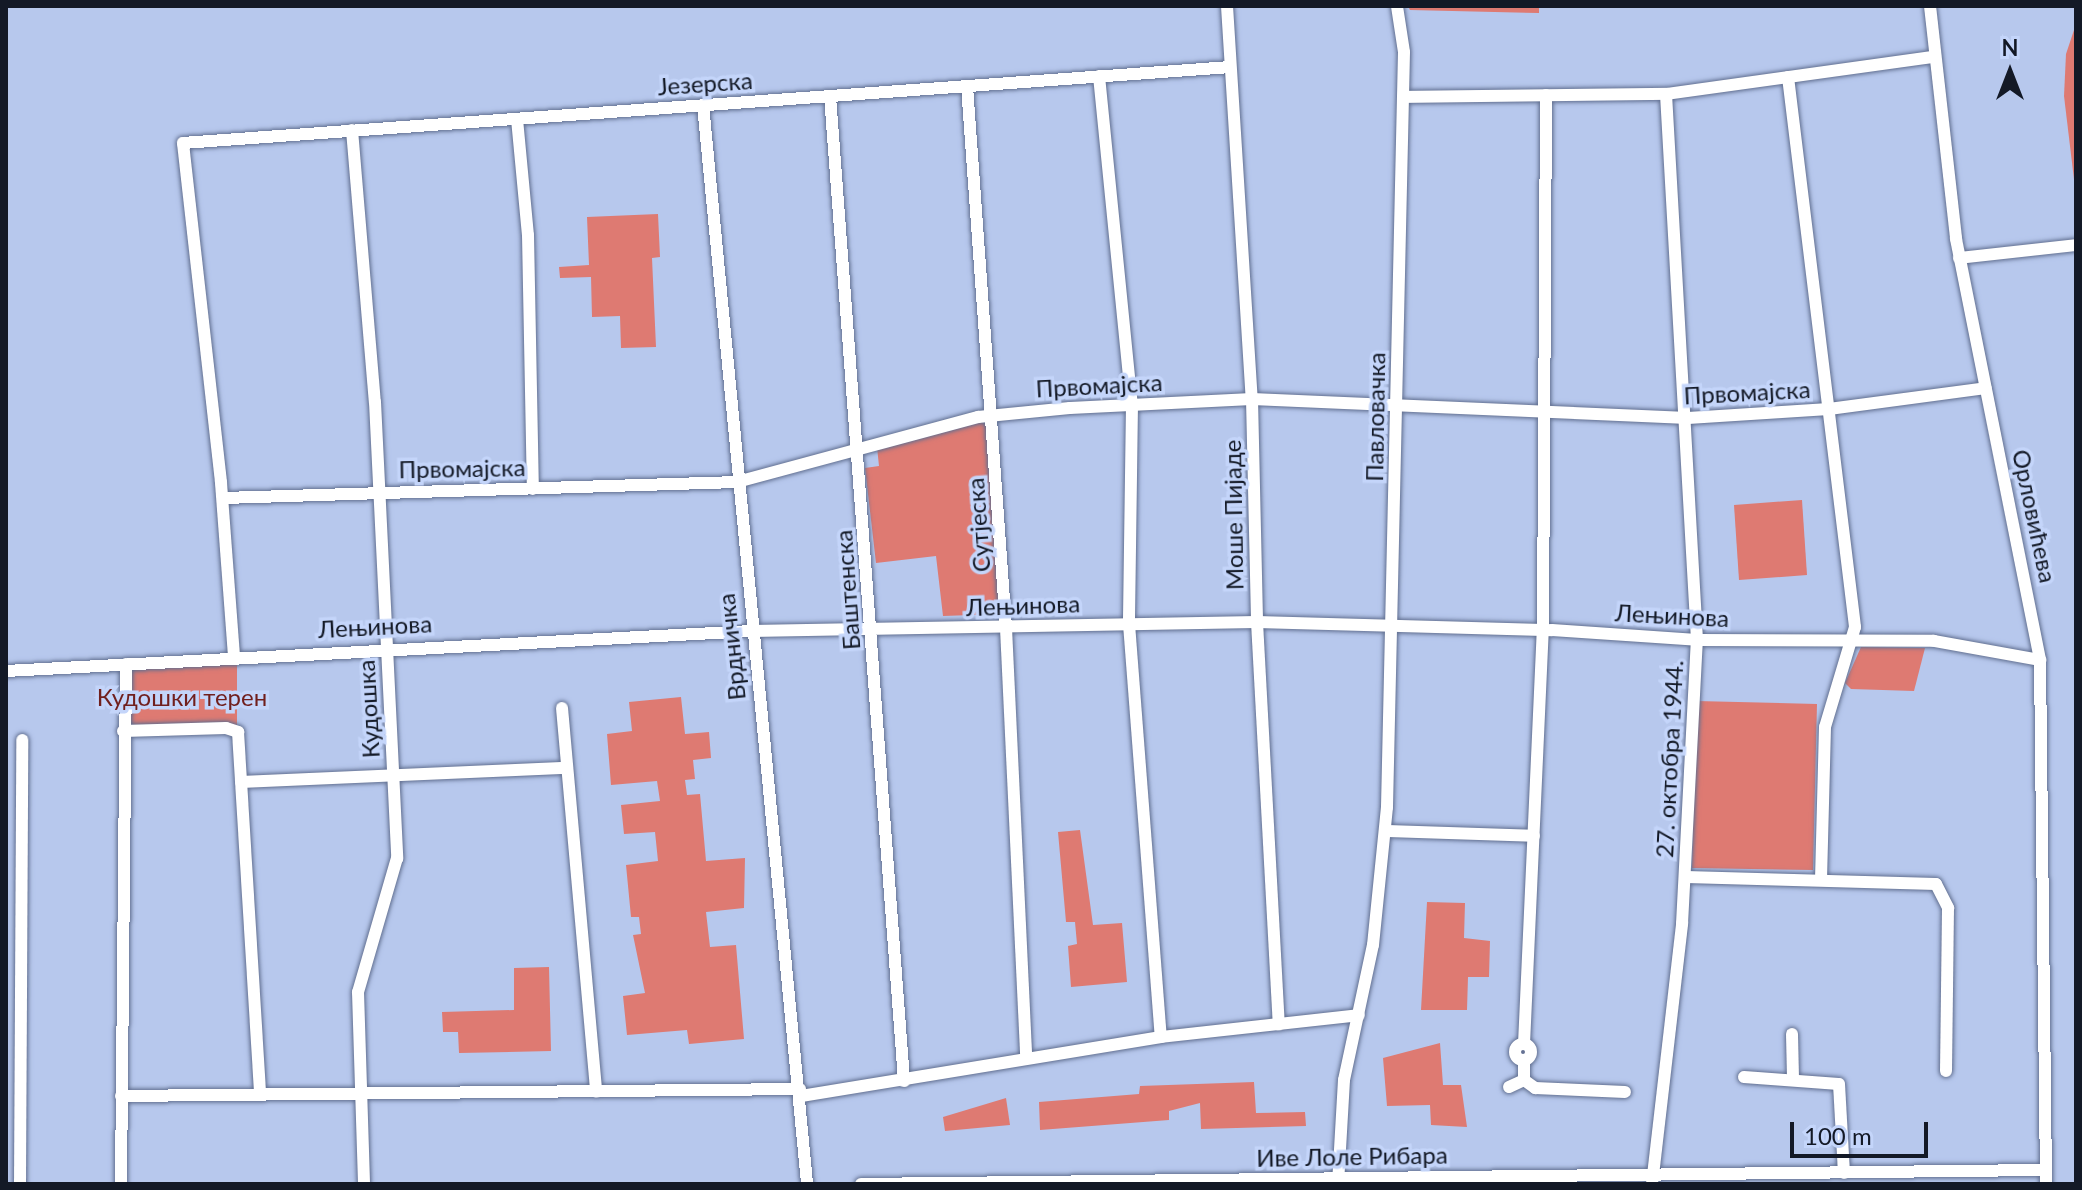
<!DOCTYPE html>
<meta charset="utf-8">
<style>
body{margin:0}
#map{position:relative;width:2082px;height:1190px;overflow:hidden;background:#b7c8ed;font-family:Lato,sans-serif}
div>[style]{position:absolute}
.green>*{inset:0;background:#de7a72}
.roads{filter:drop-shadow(0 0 2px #616f90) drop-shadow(0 0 2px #616f90)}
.minor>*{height:12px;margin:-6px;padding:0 6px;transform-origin:6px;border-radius:6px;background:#fff}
.minor>.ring{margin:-6px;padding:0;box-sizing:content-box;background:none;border:12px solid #fff;border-radius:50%}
span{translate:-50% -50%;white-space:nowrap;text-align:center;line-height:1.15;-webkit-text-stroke:7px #c4d5fa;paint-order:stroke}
.street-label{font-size:24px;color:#131926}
.park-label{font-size:24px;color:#701f1d}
.frame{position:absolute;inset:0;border:8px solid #131926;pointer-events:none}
.north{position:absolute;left:1970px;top:32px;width:80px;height:80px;-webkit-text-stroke:6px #c4d5fa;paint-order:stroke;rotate:0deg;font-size:22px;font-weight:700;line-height:32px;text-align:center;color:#131926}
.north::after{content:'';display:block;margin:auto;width:28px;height:36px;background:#131926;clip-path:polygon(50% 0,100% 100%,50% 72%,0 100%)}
.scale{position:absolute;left:1790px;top:1122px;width:138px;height:36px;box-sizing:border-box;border:4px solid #131926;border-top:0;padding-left:10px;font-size:24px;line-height:28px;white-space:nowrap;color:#131926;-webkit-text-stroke:6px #c4d5fa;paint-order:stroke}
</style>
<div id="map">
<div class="green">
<i style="clip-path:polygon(1408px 6px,1539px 6px,1539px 13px,1410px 10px)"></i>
<i style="clip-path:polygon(2076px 24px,2076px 196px,2064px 96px,2066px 54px)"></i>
<i style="clip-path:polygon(658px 214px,660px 257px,652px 258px,656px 347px,621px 348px,620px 316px,592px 317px,591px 277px,560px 278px,559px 267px,589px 265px,587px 217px)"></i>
<i style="clip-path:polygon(986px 419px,1002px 614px,943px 616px,936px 556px,876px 563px,865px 468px,879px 466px,877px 447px)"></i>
<i style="clip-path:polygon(1802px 500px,1807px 575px,1739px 580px,1734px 505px)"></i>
<i style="clip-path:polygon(1861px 647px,1925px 648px,1914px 691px,1851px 689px,1845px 683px)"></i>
<i style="clip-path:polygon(237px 664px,237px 726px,126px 729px,128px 668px)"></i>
<i style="clip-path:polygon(681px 697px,685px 734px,709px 732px,711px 758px,693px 760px,695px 779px,685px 780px,687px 795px,700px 794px,706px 861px,745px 858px,744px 908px,706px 912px,710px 947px,736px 945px,744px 1039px,689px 1044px,687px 1030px,627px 1035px,623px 996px,645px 993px,633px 935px,641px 934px,639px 917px,631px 917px,626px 865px,658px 861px,655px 832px,624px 834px,621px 805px,660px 801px,657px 781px,611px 785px,607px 734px,632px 731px,629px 702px)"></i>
<i style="clip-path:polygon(1696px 701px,1817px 704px,1813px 870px,1692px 868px)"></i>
<i style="clip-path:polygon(1080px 830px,1093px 925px,1122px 923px,1127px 982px,1071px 987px,1068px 946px,1077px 944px,1075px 922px,1066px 922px,1058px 832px)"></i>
<i style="clip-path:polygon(1427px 902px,1465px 903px,1464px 938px,1490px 941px,1489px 977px,1468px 977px,1467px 1010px,1421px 1010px)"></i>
<i style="clip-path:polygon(549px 967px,551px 1051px,459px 1053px,458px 1032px,443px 1032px,442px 1012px,514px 1010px,514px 968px)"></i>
<i style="clip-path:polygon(1440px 1043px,1443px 1085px,1461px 1085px,1467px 1127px,1431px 1125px,1430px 1105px,1387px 1106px,1383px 1058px)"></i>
<i style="clip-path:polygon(1254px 1082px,1256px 1113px,1305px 1112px,1306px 1126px,1201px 1129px,1200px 1103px,1169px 1111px,1169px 1120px,1040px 1130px,1039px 1102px,1139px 1094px,1140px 1086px)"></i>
<i style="clip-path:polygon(1006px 1098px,1010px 1125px,945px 1131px,943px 1117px)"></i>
</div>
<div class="roads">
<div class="minor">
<i style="left:1227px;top:6px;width:394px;rotate:86.4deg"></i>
<i style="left:1252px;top:399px;width:223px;rotate:88.7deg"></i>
<i style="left:1257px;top:622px;width:403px;rotate:86.9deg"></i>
<i style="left:1930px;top:6px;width:234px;rotate:83.6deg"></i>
<i style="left:1956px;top:239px;width:429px;rotate:78.7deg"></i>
<i style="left:2040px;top:660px;width:524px;rotate:89.34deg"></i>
<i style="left:1099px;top:76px;width:330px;rotate:84.3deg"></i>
<i style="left:1132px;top:404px;width:220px;rotate:90.8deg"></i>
<i style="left:1129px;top:624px;width:414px;rotate:85.6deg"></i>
<i style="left:1788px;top:77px;width:554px;rotate:83.05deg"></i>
<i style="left:1855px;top:627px;width:104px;rotate:106.7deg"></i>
<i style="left:1825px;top:727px;width:152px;rotate:91.5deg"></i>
<i style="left:967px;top:86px;width:543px;rotate:85.88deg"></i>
<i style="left:1006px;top:628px;width:430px;rotate:87.3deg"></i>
<i style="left:830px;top:96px;width:988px;rotate:85.7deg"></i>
<i style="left:1403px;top:97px;width:263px;rotate:-0.7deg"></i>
<i style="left:1666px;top:94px;width:270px;rotate:-7.9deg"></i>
<i style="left:703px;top:105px;width:1084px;rotate:84.49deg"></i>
<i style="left:517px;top:119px;width:117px;rotate:84.6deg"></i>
<i style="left:528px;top:235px;width:254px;rotate:88.9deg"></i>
<i style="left:352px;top:130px;width:273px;rotate:85.2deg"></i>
<i style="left:375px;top:402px;width:457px;rotate:87.2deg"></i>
<i style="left:397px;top:858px;width:140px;rotate:106.2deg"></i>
<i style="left:358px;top:992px;width:192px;rotate:88.2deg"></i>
<i style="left:1959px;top:258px;width:118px;rotate:-6.3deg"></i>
<i style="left:223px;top:498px;width:514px;rotate:-1.78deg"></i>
<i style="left:737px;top:482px;width:250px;rotate:-15.1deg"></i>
<i style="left:978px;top:417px;width:92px;rotate:-5.6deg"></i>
<i style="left:1070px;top:408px;width:182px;rotate:-2.8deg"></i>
<i style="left:1252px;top:399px;width:436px;rotate:2.5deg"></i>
<i style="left:1688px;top:418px;width:141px;rotate:-3.7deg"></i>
<i style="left:1829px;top:409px;width:158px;rotate:-7.6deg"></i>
<i style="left:234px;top:656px;width:174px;rotate:-94.3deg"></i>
<i style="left:221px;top:482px;width:341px;rotate:-96.4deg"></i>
<i style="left:183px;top:143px;width:1050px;rotate:-4.15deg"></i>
<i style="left:6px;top:671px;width:746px;rotate:-3.07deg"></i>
<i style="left:751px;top:631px;width:506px;rotate:-1.02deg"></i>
<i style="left:1257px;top:622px;width:295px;rotate:1.6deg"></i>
<i style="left:1552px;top:630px;width:145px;rotate:3.9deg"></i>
<i style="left:1697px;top:640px;width:237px;rotate:0.2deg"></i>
<i style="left:1934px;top:641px;width:108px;rotate:10.2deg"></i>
<i style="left:562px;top:708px;width:385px;rotate:84.9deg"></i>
<i style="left:123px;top:731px;width:103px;rotate:-1.7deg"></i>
<i style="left:226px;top:728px;width:13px;rotate:18deg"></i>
<i style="left:238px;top:732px;width:363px;rotate:86.5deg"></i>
<i style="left:241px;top:782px;width:326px;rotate:-2.5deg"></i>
<i style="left:1386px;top:831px;width:148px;rotate:1.9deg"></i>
<i style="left:1686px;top:877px;width:250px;rotate:1.6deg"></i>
<i style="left:1936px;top:884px;width:27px;rotate:63deg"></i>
<i style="left:1948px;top:908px;width:163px;rotate:90.7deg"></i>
<i style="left:1792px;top:1034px;width:44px;rotate:88.7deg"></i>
<i class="ring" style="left:1515px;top:1044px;width:4px;height:4px"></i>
<i style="left:1524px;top:1044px;width:414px;rotate:-87.4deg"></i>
<i style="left:1543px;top:630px;width:535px;rotate:-89.68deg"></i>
<i style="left:1524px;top:1061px;width:19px;rotate:90deg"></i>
<i style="left:1524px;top:1080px;width:14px;rotate:36deg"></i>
<i style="left:1535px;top:1088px;width:90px;rotate:2.5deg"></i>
<i style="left:1744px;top:1077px;width:95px;rotate:4.2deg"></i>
<i style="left:1839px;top:1084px;width:89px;rotate:86.8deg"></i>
<i style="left:1509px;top:1087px;width:17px;rotate:-25deg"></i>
<i style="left:121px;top:1096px;width:679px;rotate:-0.59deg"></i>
<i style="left:801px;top:1096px;width:365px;rotate:-9.3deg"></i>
<i style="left:1161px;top:1037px;width:199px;rotate:-6.3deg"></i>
<i style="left:20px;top:1184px;width:444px;rotate:-89.7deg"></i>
<i style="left:121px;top:1184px;width:520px;rotate:-89.45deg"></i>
<i style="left:861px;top:1184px;width:1184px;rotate:-0.68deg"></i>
<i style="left:1338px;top:1184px;width:104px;rotate:-86.7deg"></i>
<i style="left:1344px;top:1080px;width:138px;rotate:-77.9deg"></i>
<i style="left:1373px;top:945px;width:139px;rotate:-84.2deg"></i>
<i style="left:1387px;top:807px;width:755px;rotate:-88.71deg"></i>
<i style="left:1404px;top:52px;width:47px;rotate:-98.7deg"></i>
<i style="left:1652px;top:1184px;width:262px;rotate:-83.4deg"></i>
<i style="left:1682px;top:924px;width:284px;rotate:-87deg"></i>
<i style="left:1697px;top:640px;width:547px;rotate:-93.25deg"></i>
</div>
</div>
<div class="street-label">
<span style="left:705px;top:83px;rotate:-4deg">Језерска</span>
<span style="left:1099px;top:385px;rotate:-3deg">Првомајска</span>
<span style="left:1747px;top:392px;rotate:-3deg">Првомајска</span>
<span style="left:1375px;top:417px;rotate:-89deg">Павловачка</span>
<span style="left:462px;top:468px;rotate:-1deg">Првомајска</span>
<span style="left:1233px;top:515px;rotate:-91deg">Моше Пијаде</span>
<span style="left:2035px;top:516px;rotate:78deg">Орловићева</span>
<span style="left:978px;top:525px;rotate:-94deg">Сутјеска</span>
<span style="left:847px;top:590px;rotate:-94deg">Баштенска</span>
<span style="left:1023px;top:605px;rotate:-2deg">Лењинова</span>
<span style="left:1672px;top:615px;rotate:3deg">Лењинова</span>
<span style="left:375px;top:626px;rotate:-3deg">Лењинова</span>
<span style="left:731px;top:647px;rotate:-96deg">Врдничка</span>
<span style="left:368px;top:709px;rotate:-93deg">Кудошка</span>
<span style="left:1669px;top:759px;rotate:-87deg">27. октобра 1944.</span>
<span style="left:1352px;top:1156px;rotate:-1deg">Иве Лоле Рибара</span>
</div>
<div class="park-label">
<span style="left:182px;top:697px">Кудошки терен</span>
</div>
<div class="frame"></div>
<div class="north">N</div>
<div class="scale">100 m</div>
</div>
